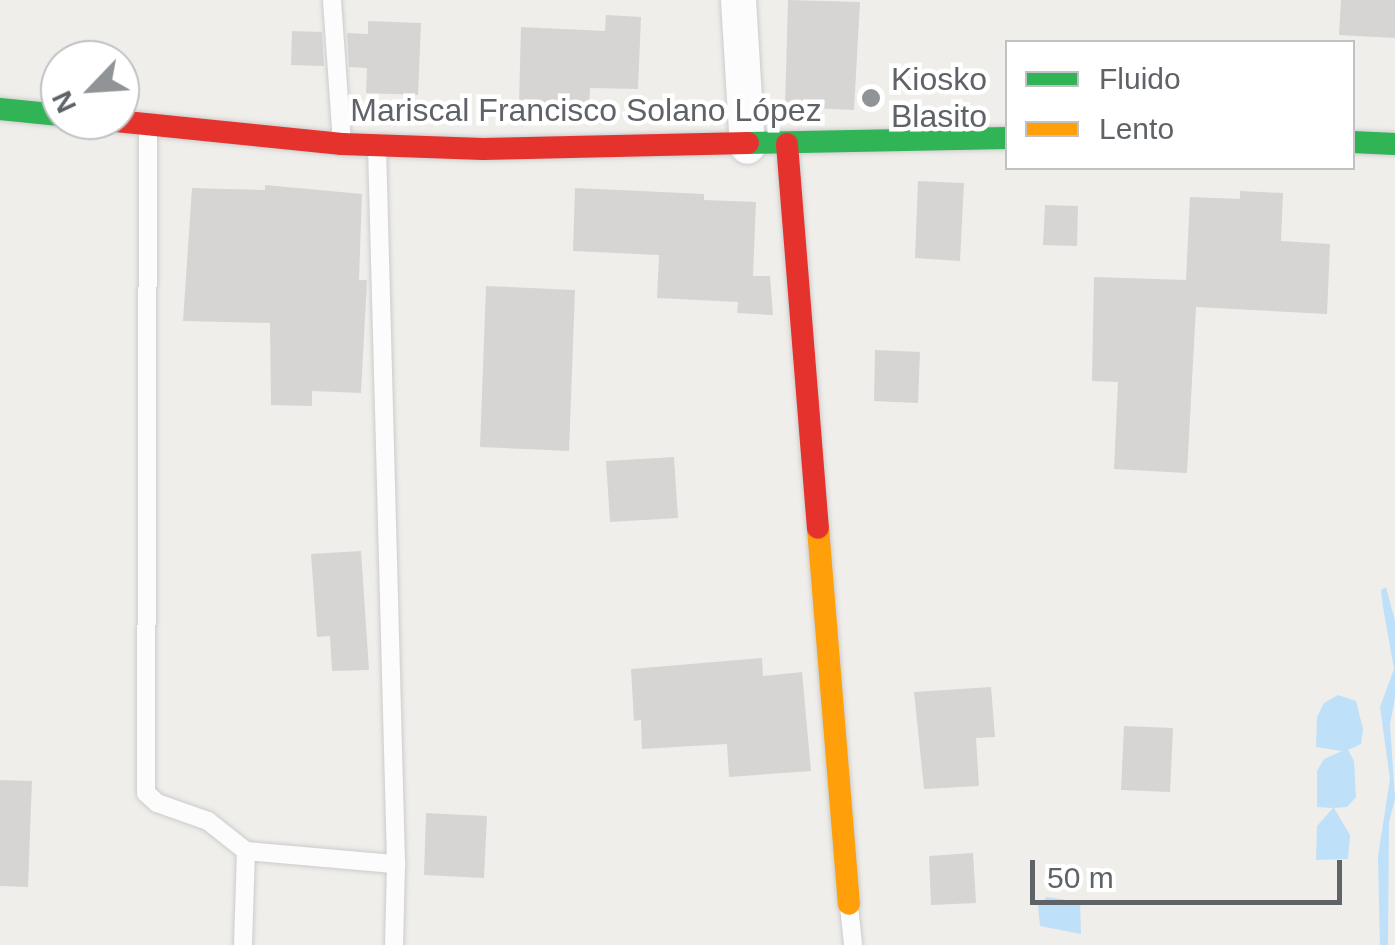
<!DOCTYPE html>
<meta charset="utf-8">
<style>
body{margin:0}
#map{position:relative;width:1395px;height:945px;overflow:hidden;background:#efeeea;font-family:Arial,sans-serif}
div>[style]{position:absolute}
.water>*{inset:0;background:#bfe0f9}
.building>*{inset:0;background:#d6d5d3}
.roads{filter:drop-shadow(0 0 2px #cbcccc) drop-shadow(0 0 2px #cbcccc)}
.lane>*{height:18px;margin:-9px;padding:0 9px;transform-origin:9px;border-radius:9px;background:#fdfcfc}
.street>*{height:35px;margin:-17.5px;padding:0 17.5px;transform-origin:17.5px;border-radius:17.5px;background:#fdfcfc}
.fast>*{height:22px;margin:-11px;padding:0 11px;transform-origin:11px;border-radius:11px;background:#30b455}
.slow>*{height:22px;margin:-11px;padding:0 11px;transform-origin:11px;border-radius:11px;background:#ff9f0a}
.jam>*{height:22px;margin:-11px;padding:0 11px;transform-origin:11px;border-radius:11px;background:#e5322d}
.dots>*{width:28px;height:28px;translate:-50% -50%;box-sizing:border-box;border:5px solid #fff;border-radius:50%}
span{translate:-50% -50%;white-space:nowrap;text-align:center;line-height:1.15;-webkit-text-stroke:9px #fff;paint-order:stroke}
.poi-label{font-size:32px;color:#5f6368}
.left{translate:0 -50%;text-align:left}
.street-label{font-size:32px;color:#5f6368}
.legend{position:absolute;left:1005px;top:40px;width:350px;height:130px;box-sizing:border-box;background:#fff;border:2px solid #bfc1c3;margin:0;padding:12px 18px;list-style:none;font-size:30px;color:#5f6368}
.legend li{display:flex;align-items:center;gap:20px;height:50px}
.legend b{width:50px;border:2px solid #bfc1c3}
.north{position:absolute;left:40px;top:40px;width:100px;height:100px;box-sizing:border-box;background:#fff;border:2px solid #bfc1c3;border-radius:50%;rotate:245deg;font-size:28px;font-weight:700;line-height:40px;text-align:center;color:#5f6368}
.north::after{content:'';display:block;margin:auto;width:35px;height:45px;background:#919496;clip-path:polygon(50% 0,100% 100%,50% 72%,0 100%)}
.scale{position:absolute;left:1030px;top:860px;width:312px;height:45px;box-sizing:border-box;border:5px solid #5f6368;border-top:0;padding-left:12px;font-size:30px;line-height:35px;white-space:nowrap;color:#5f6368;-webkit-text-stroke:8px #fff;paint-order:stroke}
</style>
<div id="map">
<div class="water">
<i style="clip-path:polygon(1386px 587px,1395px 621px,1395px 698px,1390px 724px,1395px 799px,1389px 822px,1388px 945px,1380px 945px,1378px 856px,1390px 779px,1380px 707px,1394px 669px,1383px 607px,1381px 590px)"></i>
<i style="clip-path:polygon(1338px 695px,1356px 701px,1363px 729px,1361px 744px,1348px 750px,1354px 761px,1356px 797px,1347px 807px,1334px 808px,1350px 835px,1348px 859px,1316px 860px,1317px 826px,1333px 808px,1317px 807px,1317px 771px,1324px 759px,1342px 751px,1316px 747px,1317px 717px,1324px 703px)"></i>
<i style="clip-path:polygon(1047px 897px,1080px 902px,1081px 934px,1040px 926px,1038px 905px)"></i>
</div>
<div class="building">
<i style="clip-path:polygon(788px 0,860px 2px,854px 110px,785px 107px)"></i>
<i style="clip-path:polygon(1341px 0,1395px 0,1395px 38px,1339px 35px)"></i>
<i style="clip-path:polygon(606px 15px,641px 17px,638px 89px,590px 88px,589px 107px,519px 103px,521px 27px,605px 31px)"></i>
<i style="clip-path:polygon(368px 21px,421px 23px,418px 95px,366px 93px,367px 68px,349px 67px,347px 33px,368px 34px)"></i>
<i style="clip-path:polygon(292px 31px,322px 32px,324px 66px,291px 65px)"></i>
<i style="clip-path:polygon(918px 181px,964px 183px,960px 261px,915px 258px)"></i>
<i style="clip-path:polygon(265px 185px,362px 194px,359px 280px,367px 280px,361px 393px,312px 391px,312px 406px,271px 405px,270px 323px,183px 321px,192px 188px,265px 190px)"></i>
<i style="clip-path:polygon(575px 188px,704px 194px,704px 200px,756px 202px,753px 276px,770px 276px,773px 315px,737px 313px,738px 302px,657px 298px,659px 255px,573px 251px)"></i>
<i style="clip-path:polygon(1240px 191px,1283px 193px,1281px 241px,1330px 244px,1327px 314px,1196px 307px,1187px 473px,1114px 469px,1118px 382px,1092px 381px,1094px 277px,1186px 280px,1190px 197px,1240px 199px)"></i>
<i style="clip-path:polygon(1045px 205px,1078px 206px,1077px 246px,1043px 245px)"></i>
<i style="clip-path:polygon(486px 286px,575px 290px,569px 451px,480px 447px)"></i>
<i style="clip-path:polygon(875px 350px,920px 352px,918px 403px,874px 401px)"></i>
<i style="clip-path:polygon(674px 457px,678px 518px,610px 522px,606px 461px)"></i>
<i style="clip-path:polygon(361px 551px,369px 670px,332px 671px,330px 636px,317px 637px,311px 554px)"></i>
<i style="clip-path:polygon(762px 658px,763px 676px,802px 672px,811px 771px,729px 777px,727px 744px,642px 749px,641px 720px,634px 721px,631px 669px)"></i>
<i style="clip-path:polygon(991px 687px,995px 737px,976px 738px,979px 786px,924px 789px,914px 692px)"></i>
<i style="clip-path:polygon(1124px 726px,1173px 728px,1170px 792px,1121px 790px)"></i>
<i style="clip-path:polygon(0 780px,32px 781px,28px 887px,0 886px)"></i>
<i style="clip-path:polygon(426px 813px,487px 816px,484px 878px,424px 875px)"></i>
<i style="clip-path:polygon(973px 853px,976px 903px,931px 905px,929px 856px)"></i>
</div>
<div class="roads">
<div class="lane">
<i style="left:332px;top:0;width:144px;rotate:86deg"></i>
<i style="left:148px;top:127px;width:666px;rotate:90.17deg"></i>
<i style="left:146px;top:793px;width:15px;rotate:42deg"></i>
<i style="left:157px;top:803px;width:54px;rotate:19.4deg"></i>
<i style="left:208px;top:821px;width:48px;rotate:38.3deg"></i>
<i style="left:246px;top:851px;width:151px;rotate:5deg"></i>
<i style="left:377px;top:146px;width:718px;rotate:88.48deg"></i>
<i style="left:396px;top:864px;width:81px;rotate:91.4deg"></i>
<i style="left:849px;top:906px;width:39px;rotate:84deg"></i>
<i style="left:243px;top:945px;width:94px;rotate:-88.2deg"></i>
</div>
<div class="street">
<i style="left:738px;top:0;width:146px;rotate:86.5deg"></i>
</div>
<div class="fast">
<i style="left:0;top:109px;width:60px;rotate:5.7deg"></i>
<i style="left:1352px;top:142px;width:43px;rotate:2.7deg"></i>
<i style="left:748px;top:143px;width:260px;rotate:-1.1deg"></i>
</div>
<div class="slow">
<i style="left:818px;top:528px;width:377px;rotate:85.3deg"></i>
</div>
<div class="jam">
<i style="left:106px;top:120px;width:237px;rotate:5.8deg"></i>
<i style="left:342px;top:144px;width:141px;rotate:2deg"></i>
<i style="left:483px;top:149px;width:265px;rotate:-1.3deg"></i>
<i style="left:787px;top:144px;width:385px;rotate:85.4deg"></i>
</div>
</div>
<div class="dots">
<i style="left:871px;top:98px;background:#919496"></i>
</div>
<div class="poi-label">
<span class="left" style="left:891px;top:98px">Kiosko<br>Blasito</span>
</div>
<div class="street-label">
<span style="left:586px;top:110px">Mariscal Francisco Solano López</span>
</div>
<ul class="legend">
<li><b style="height:12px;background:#30b455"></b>Fluido</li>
<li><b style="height:12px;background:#ff9f0a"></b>Lento</li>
</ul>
<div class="north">N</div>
<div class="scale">50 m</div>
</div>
